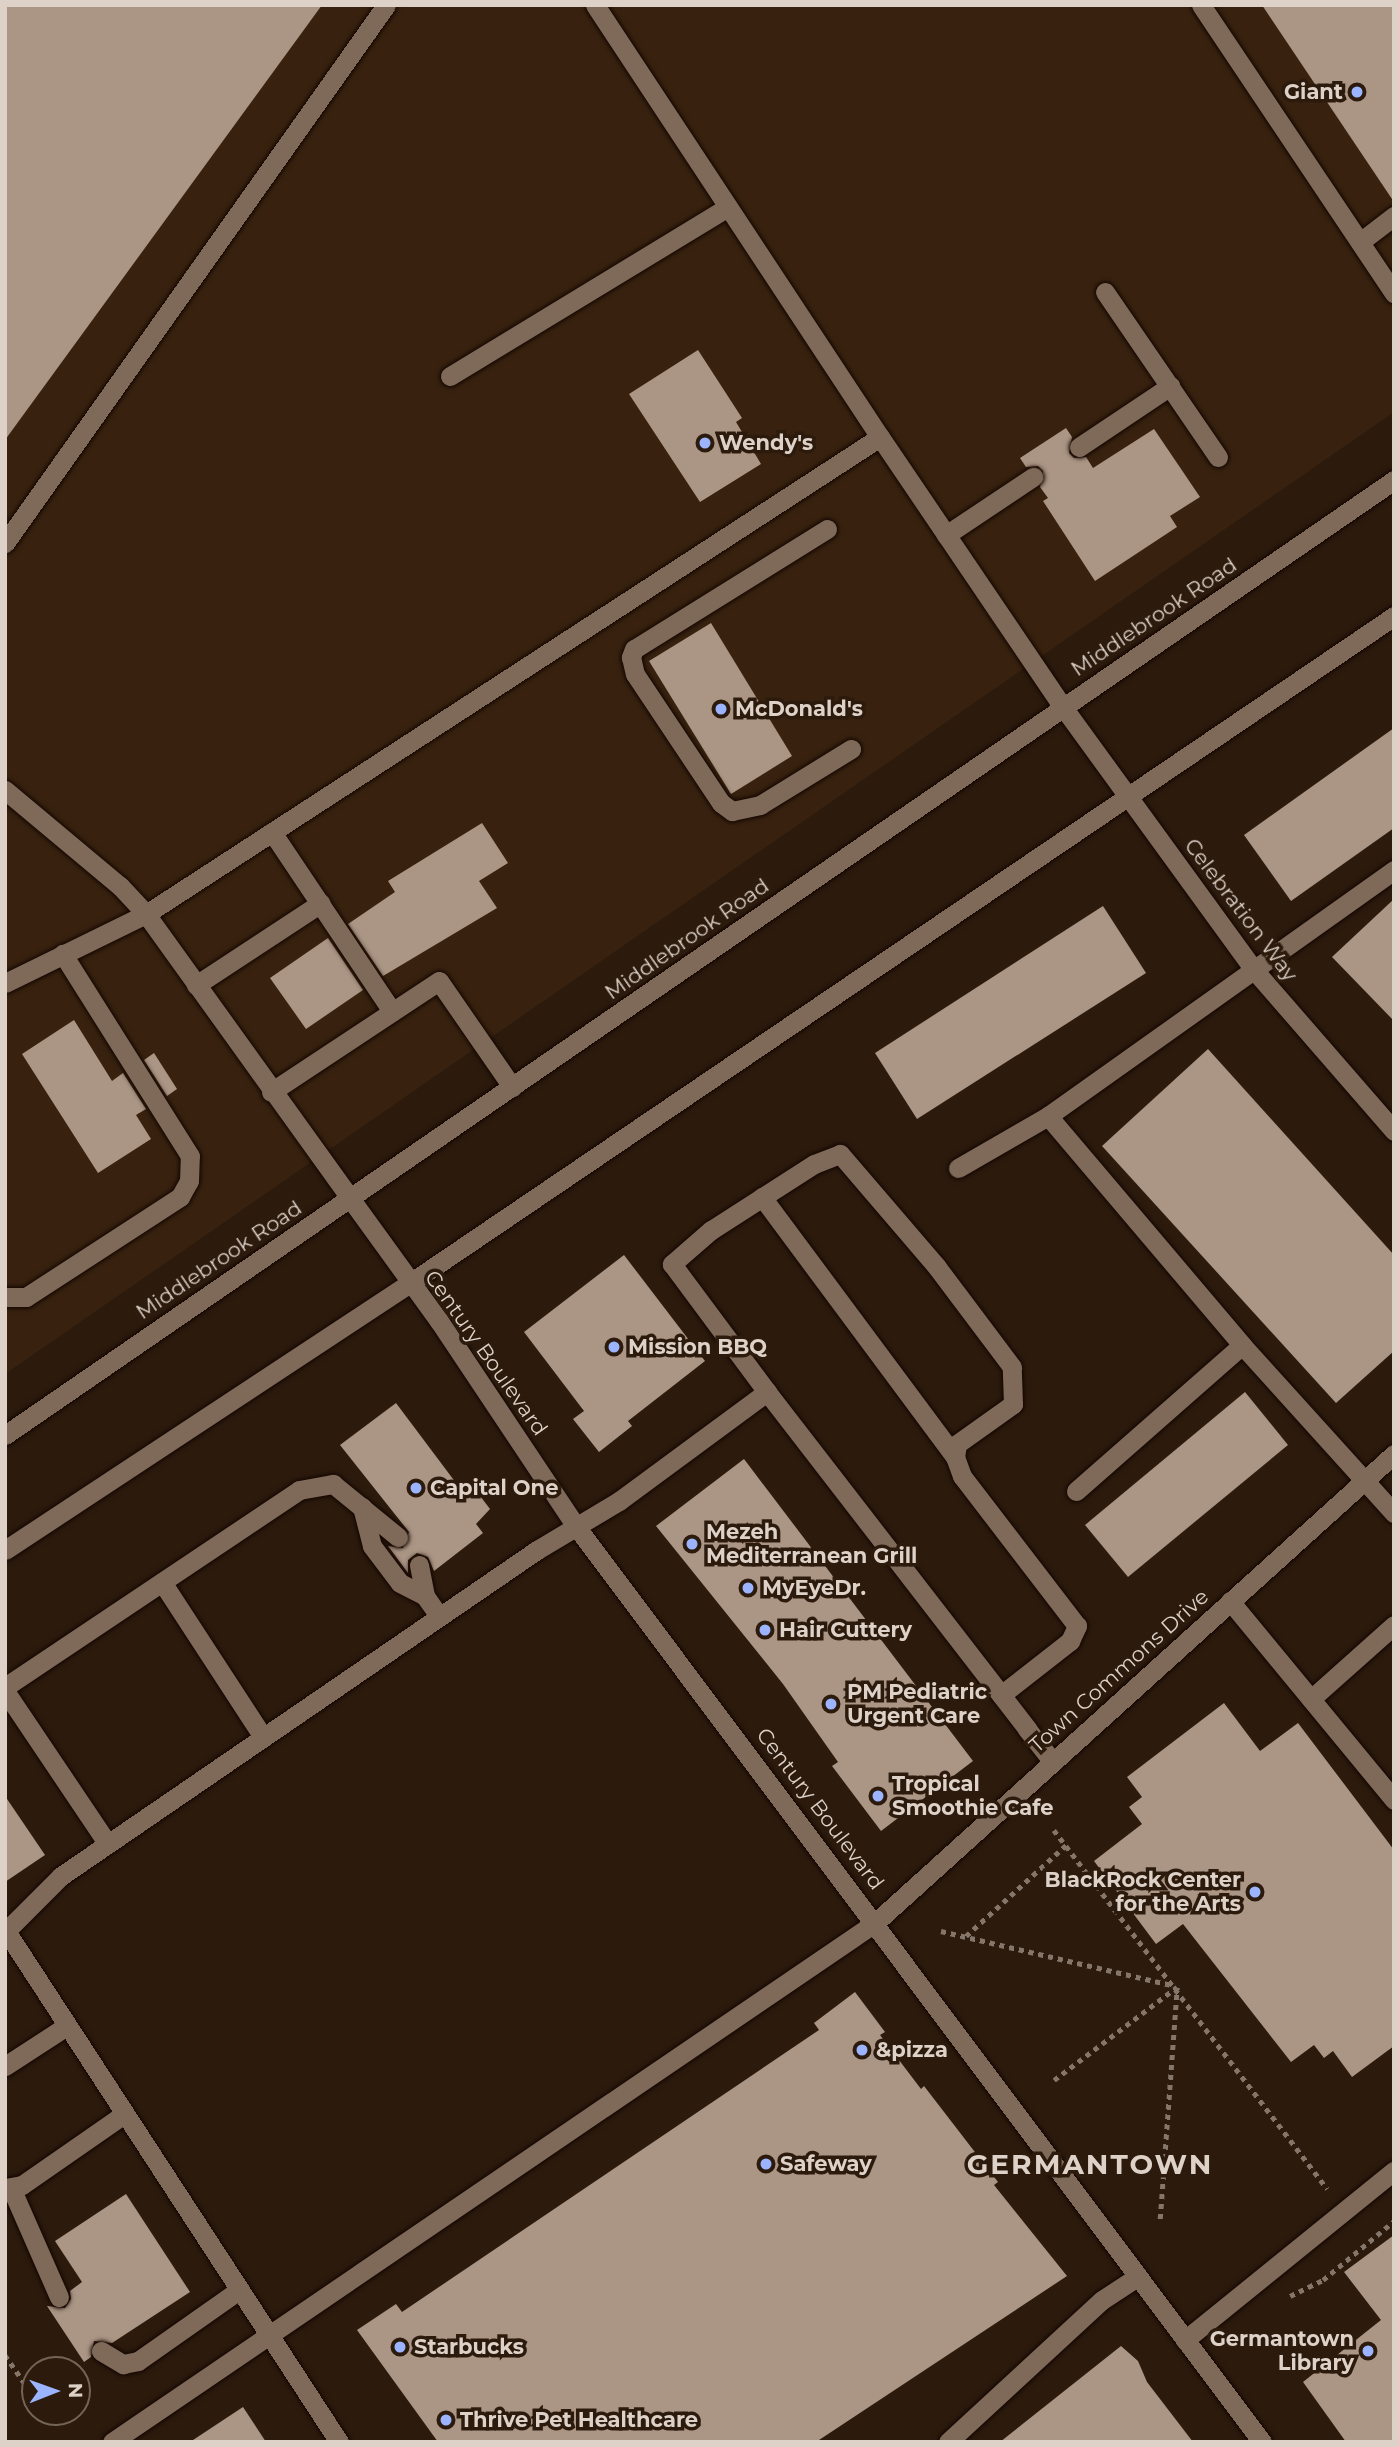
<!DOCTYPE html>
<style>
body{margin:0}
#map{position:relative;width:1399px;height:2447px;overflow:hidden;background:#2c1b0d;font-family:Montserrat,sans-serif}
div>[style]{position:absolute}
.built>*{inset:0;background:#38220f}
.building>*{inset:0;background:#ab9584}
.path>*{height:4.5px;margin-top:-2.25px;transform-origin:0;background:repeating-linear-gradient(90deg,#85766b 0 5px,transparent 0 10px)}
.roads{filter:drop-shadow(0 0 2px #140600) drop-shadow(0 0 2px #140600)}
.service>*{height:19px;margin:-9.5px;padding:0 9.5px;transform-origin:9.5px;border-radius:9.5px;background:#7f6a5a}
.minor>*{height:19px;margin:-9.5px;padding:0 9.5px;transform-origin:9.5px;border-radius:9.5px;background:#7f6a5a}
.tertiary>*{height:19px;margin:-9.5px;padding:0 9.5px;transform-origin:9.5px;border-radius:9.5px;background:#7f6a5a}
.secondary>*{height:19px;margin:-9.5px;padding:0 9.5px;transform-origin:9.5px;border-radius:9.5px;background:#7f6a5a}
.dots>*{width:19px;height:19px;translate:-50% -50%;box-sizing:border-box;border:4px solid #2c1b0d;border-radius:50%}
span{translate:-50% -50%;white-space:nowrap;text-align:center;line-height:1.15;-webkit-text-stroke:7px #2c1b0d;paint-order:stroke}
.poi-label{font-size:21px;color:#ddd1c8;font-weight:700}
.right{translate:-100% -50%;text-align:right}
.left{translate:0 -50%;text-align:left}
.street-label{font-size:21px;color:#ddd1c8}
.district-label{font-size:28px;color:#ddd1c8;font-weight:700;letter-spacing:2px}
.frame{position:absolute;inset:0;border:7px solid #ddd1c8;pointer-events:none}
.north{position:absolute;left:21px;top:2356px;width:70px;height:70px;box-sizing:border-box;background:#2c1b0d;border:2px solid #736458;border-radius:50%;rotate:89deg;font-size:19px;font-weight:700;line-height:28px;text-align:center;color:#ddd1c8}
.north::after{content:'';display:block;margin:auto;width:24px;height:32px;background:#9bb4fd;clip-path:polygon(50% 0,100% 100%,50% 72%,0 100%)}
</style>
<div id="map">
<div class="built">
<i style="clip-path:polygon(5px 5px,1394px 5px,1394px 412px,5px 1374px)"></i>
</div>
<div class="building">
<i style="clip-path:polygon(5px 5px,322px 5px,5px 440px)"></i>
<i style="clip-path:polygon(1262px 5px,1394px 5px,1394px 202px)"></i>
<i style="clip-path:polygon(698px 350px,742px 418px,736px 422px,761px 464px,700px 502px,629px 394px)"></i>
<i style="clip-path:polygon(1066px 428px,1072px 437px,1069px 453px,1074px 458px,1086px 457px,1093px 468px,1154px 429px,1200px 497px,1170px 516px,1177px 527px,1095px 581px,1043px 501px,1048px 498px,1040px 487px,1043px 471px,1038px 466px,1026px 467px,1020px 458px)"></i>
<i style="clip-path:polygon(711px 623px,792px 756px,731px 794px,649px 661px)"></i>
<i style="clip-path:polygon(1394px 728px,1394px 828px,1291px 901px,1244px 835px)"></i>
<i style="clip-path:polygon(482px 823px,508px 863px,479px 881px,497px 908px,383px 976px,348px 924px,395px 892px,388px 881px)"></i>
<i style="clip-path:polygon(1394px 899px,1394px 1021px,1332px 957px)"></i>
<i style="clip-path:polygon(1103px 906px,1146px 973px,917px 1119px,875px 1053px)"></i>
<i style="clip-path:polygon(328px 938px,363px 990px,306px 1029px,270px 978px)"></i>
<i style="clip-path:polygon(74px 1020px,112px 1081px,123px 1073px,146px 1109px,136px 1115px,151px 1139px,98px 1173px,22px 1054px)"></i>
<i style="clip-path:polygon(1208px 1049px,1394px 1255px,1394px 1351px,1336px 1403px,1102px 1146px)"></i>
<i style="clip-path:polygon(154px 1053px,177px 1089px,167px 1096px,144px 1060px)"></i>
<i style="clip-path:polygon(624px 1255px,705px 1361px,628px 1421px,632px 1426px,599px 1452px,573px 1419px,584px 1411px,524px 1332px)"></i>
<i style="clip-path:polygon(1245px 1392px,1288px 1445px,1128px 1577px,1085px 1525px)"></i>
<i style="clip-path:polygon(396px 1403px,462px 1491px,471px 1484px,490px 1509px,476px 1524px,483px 1533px,434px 1571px,428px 1557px,417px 1553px,408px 1560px,408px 1573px,388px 1546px,403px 1548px,409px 1532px,340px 1445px)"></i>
<i style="clip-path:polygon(744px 1459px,973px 1761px,881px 1831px,832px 1766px,838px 1762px,783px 1684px,656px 1526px)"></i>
<i style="clip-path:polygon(1224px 1703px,1260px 1751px,1298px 1723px,1394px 1850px,1394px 2046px,1352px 2077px,1333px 2051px,1324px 2058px,1314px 2045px,1291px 2062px,1183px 1924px,1156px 1944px,1094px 1861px,1142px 1824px,1129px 1807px,1142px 1797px,1127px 1777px)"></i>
<i style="clip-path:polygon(5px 1796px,45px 1855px,5px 1882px)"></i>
<i style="clip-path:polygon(855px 1992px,885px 2032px,880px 2035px,921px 2089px,924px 2086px,998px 2182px,994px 2185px,1067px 2276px,816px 2442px,438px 2442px,357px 2330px,396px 2304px,402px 2312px,819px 2030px,814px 2023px)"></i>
<i style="clip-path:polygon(126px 2194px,190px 2292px,112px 2343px,94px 2341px,91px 2357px,84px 2362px,47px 2306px,65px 2308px,71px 2299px,70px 2291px,82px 2282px,55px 2241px)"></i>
<i style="clip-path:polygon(1394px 2235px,1394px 2442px,1346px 2442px,1303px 2382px,1381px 2320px,1344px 2272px)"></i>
<i style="clip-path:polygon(1121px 2346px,1138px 2361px,1147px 2382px,1193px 2442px,1000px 2442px)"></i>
<i style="clip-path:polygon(243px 2407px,266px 2442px,190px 2442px)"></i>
</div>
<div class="path">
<i style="left:1054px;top:1830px;width:451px;rotate:52.7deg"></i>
<i style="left:941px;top:1931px;width:240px;rotate:13.2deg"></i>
<i style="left:966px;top:1936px;width:135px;rotate:-42.3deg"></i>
<i style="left:1054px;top:2080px;width:154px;rotate:-37.1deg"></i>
<i style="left:1160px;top:2219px;width:232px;rotate:-85.8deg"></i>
<i style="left:1290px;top:2296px;width:37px;rotate:-26deg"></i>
<i style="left:1323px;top:2280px;width:92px;rotate:-39.7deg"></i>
<i style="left:5px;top:2355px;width:52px;rotate:55.1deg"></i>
<i style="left:45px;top:2412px;width:11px;rotate:56deg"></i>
</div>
<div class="roads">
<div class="service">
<i style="left:595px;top:5px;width:518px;rotate:56.59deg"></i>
<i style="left:1201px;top:5px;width:347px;rotate:56.2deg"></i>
<i style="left:1360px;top:242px;width:43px;rotate:-37.4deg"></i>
<i style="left:1105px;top:292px;width:200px;rotate:55.6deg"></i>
<i style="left:450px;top:376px;width:325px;rotate:-31.3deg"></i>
<i style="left:1079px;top:447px;width:110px;rotate:-33.8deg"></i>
<i style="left:827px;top:529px;width:227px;rotate:148.1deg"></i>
<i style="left:634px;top:649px;width:9px;rotate:111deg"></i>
<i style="left:631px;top:657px;width:17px;rotate:77deg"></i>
<i style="left:635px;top:674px;width:155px;rotate:56.3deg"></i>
<i style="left:721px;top:803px;width:14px;rotate:36deg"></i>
<i style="left:732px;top:811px;width:29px;rotate:-12deg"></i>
<i style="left:760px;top:805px;width:107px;rotate:-31.6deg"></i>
<i style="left:946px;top:535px;width:105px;rotate:-33.7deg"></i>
<i style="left:5px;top:543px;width:659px;rotate:-54.69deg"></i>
<i style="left:5px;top:790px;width:150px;rotate:39.9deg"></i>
<i style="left:120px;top:886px;width:38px;rotate:47deg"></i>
<i style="left:146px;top:914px;width:350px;rotate:54.3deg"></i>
<i style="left:272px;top:832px;width:216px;rotate:56.2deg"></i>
<i style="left:5px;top:983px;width:157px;rotate:-26.1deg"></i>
<i style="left:146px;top:914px;width:875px;rotate:-33.02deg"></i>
<i style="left:880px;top:437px;width:326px;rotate:55.9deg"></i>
<i style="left:196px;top:985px;width:149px;rotate:-33.3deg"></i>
<i style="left:271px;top:1092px;width:201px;rotate:-33.5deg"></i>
<i style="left:439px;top:981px;width:129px;rotate:55.4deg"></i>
<i style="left:1048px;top:1116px;width:300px;rotate:49.7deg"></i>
<i style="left:1242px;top:1345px;width:227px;rotate:47.9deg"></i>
<i style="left:958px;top:1168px;width:104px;rotate:-30deg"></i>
<i style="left:1048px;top:1116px;width:425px;rotate:-35.4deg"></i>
<i style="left:762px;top:1197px;width:324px;rotate:53.4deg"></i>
<i style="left:5px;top:1297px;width:21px"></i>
<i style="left:26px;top:1297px;width:184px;rotate:-33deg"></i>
<i style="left:180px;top:1197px;width:18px;rotate:-61deg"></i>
<i style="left:189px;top:1181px;width:25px;rotate:-88deg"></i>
<i style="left:190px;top:1156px;width:239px;rotate:-122.2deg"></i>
<i style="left:1076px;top:1491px;width:221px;rotate:-41.3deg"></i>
<i style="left:362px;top:1507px;width:40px;rotate:75.6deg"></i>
<i style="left:372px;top:1546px;width:46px;rotate:52.9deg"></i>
<i style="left:400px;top:1583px;width:28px;rotate:27deg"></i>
<i style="left:425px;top:1596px;width:24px;rotate:55deg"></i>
<i style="left:419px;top:1565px;width:32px;rotate:79deg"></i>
<i style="left:162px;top:1582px;width:185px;rotate:56.9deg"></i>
<i style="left:1230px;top:1601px;width:258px;rotate:50.5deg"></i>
<i style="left:5px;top:1687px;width:354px;rotate:-33.8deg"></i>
<i style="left:299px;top:1490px;width:35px;rotate:-10deg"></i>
<i style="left:333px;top:1484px;width:84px;rotate:39.2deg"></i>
<i style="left:5px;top:1691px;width:184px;rotate:56.1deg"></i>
<i style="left:1001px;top:1695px;width:88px;rotate:-38deg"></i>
<i style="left:1070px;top:1641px;width:17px;rotate:-65deg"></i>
<i style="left:1077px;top:1626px;width:189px;rotate:-127.5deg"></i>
<i style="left:962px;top:1476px;width:20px;rotate:-110deg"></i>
<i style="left:955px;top:1457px;width:13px;rotate:-81deg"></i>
<i style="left:957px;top:1444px;width:69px;rotate:-35.5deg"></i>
<i style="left:1013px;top:1404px;width:37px;rotate:-92deg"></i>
<i style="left:1012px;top:1367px;width:125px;rotate:-126.9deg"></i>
<i style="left:937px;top:1267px;width:149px;rotate:-130.6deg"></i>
<i style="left:840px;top:1154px;width:28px;rotate:159deg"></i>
<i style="left:814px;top:1164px;width:122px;rotate:147.3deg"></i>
<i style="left:711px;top:1230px;width:52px;rotate:138.9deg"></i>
<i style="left:672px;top:1264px;width:159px;rotate:53.4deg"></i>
<i style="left:767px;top:1392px;width:426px;rotate:52.3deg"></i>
<i style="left:1027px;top:1729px;width:42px;rotate:51.8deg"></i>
<i style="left:1311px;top:1699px;width:111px;rotate:-41.7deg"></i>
<i style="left:6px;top:1931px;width:610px;rotate:56.91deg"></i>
<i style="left:5px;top:1932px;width:79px;rotate:-45deg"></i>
<i style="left:61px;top:1876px;width:577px;rotate:-34.41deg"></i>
<i style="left:537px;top:1550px;width:96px;rotate:-30.9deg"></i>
<i style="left:619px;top:1501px;width:184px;rotate:-36.4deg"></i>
<i style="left:5px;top:2066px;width:72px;rotate:-33deg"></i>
<i style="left:5px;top:2188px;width:17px;rotate:-10deg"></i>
<i style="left:22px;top:2185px;width:124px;rotate:-34.8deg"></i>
<i style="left:12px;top:2190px;width:117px;rotate:66.3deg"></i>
<i style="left:1185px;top:2340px;width:269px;rotate:-39deg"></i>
<i style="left:101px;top:2351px;width:26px;rotate:31deg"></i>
<i style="left:123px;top:2364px;width:15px;rotate:-11deg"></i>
<i style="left:138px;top:2361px;width:123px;rotate:-35.1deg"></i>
<i style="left:112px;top:2442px;width:924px;rotate:-34.24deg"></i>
<i style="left:948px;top:2442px;width:209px;rotate:-42.7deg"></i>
<i style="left:1102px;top:2300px;width:42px;rotate:-33.3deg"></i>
</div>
<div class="minor">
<i style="left:1063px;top:707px;width:326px;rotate:54deg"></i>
<i style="left:1255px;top:971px;width:212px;rotate:49deg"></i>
<i style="left:876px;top:1922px;width:698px;rotate:-42.1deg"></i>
</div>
<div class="tertiary">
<i style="left:350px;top:1198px;width:152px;rotate:54.1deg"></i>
<i style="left:439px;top:1321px;width:245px;rotate:56.3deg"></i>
<i style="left:575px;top:1525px;width:1146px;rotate:53.16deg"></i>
</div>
<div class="secondary">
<i style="left:5px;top:1435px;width:1686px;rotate:-34.51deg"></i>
<i style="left:5px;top:1550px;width:485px;rotate:-33.4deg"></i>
<i style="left:410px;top:1283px;width:1189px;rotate:-34.13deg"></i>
</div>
</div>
<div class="dots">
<i style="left:1357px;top:92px;background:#9bb4fd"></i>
<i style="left:705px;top:443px;background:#9bb4fd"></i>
<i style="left:721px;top:709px;background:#9bb4fd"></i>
<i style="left:614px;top:1347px;background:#9bb4fd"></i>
<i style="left:416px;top:1488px;background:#9bb4fd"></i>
<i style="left:692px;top:1544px;background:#9bb4fd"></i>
<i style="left:748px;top:1588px;background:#9bb4fd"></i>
<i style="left:765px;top:1630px;background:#9bb4fd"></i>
<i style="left:831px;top:1704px;background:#9bb4fd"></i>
<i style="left:878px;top:1796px;background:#9bb4fd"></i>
<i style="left:1255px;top:1892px;background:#9bb4fd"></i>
<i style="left:862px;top:2050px;background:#9bb4fd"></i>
<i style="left:766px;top:2164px;background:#9bb4fd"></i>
<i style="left:400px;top:2347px;background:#9bb4fd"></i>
<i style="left:1368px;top:2351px;background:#9bb4fd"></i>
<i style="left:446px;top:2420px;background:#9bb4fd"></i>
</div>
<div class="poi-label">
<span class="right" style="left:1343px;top:92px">Giant</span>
<span class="left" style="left:719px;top:443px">Wendy's</span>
<span class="left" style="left:735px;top:709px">McDonald's</span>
<span class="left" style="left:628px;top:1347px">Mission BBQ</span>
<span class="left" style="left:430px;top:1488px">Capital One</span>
<span class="left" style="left:706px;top:1544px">Mezeh<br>Mediterranean Grill</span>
<span class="left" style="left:762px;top:1588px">MyEyeDr.</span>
<span class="left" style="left:779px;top:1630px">Hair Cuttery</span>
<span class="left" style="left:847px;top:1704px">PM Pediatric<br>Urgent Care</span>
<span class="left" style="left:892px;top:1796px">Tropical<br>Smoothie Cafe</span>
<span class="right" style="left:1241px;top:1892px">BlackRock Center<br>for the Arts</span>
<span class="left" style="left:876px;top:2050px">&amp;pizza</span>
<span class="left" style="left:780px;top:2164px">Safeway</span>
<span class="right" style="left:1354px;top:2351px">Germantown<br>Library</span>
<span class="left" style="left:414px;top:2347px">Starbucks</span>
<span class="left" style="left:460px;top:2420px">Thrive Pet Healthcare</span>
</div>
<div class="street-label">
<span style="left:1154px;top:617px;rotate:-34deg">Middlebrook Road</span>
<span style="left:1241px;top:910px;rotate:53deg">Celebration Way</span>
<span style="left:687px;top:939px;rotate:-35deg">Middlebrook Road</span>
<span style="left:219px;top:1260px;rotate:-34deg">Middlebrook Road</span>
<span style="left:486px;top:1353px;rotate:55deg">Century Boulevard</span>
<span style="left:1119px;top:1671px;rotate:-42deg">Town Commons Drive</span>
<span style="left:820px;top:1809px;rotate:53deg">Century Boulevard</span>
</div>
<div class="district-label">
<span style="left:1090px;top:2164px">GERMANTOWN</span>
</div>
<div class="frame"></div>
<div class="north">N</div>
</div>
